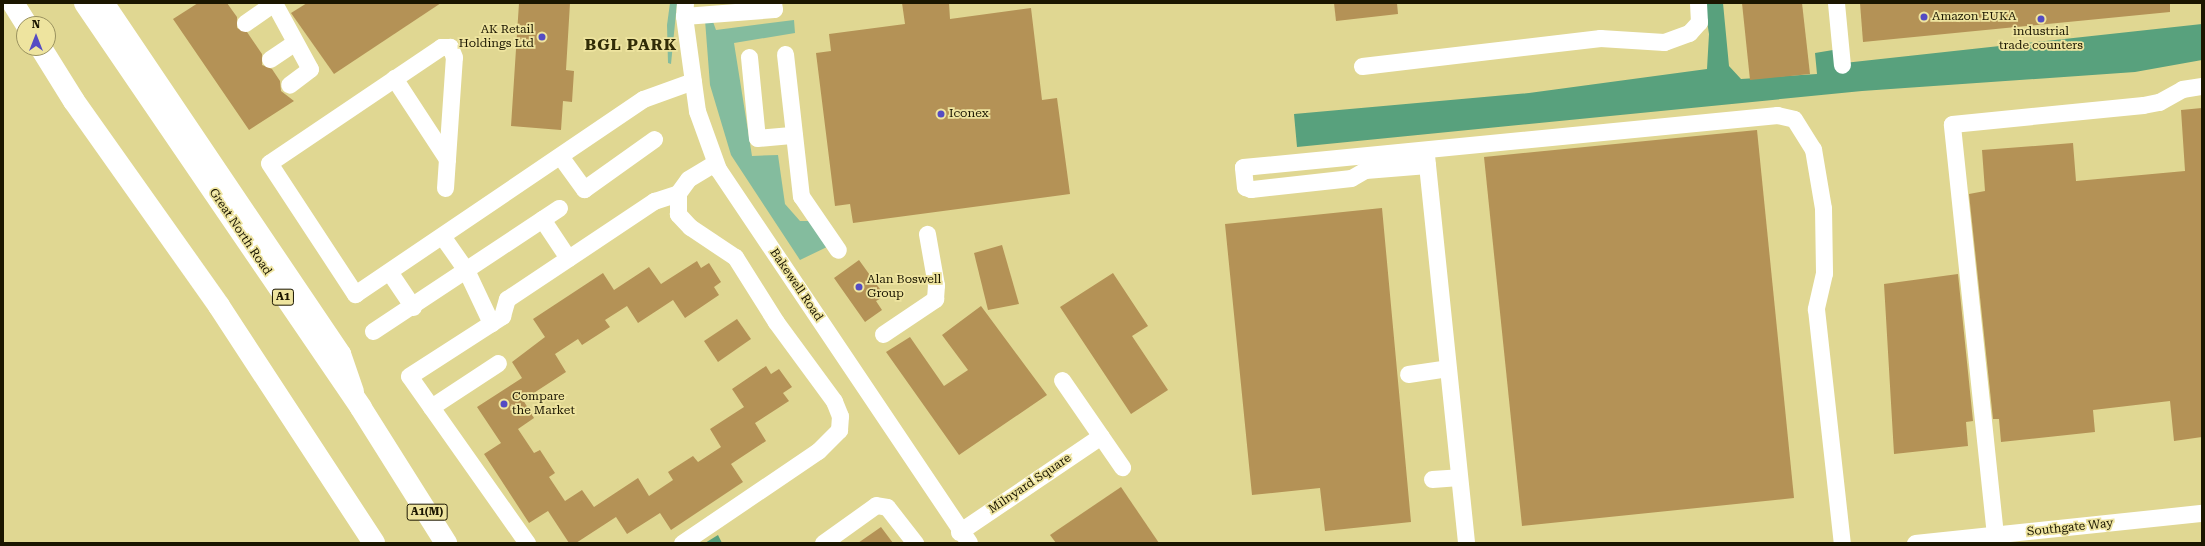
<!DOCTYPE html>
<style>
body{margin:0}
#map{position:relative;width:2205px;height:546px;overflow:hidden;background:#e0d792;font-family:"Roboto Serif",serif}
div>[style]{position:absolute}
.green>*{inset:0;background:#84bc9e}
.forest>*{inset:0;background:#58a17d}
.building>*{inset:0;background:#b49256}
.minor>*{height:17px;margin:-8.5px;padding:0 8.5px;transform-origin:8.5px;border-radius:8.5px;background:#fff}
.highway>*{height:22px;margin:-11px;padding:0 11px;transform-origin:11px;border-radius:11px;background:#fff}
.dots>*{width:11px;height:11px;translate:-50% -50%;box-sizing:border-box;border:2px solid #eee49f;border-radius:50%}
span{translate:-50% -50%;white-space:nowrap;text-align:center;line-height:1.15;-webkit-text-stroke:3.5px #eee49f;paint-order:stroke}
.shield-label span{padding:1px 3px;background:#eee49f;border:1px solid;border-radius:3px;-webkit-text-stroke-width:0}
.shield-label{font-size:11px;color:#1b1600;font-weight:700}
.poi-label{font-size:12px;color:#1b1600}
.left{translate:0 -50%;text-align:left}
.right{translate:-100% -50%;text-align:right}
.street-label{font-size:12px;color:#1b1600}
.district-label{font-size:16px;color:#312c07;font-weight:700;letter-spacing:1px}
.frame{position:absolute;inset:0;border:4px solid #1b1600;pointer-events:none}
.north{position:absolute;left:16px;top:16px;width:40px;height:40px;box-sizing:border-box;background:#eee49f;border:1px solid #9a925f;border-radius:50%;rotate:0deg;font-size:11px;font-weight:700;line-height:16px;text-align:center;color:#1b1600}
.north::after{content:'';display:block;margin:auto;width:14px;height:18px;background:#554cc3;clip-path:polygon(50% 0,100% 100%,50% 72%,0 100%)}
</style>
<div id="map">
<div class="green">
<i style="clip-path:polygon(670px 3px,677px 3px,671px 64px,668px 63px,667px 25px)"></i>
<i style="clip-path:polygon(712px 19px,716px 30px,794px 20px,795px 33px,734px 43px,752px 156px,778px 155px,785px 204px,800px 221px,811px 221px,829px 246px,800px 260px,731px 155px,710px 85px,705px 20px)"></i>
</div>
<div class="forest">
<i style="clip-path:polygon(1704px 3px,1723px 3px,1729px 66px,1741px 79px,1817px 74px,1815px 53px,1833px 50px,1835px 64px,2202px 24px,2202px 60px,2135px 72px,1862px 91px,1297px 147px,1294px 114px,1529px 93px,1707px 69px,1709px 34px)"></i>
<i style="clip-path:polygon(718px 535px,722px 543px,705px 543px)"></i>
</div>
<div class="building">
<i style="clip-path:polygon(198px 3px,227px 3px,237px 17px,237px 28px,247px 32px,262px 54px,262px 65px,272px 69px,280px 81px,281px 91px,294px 101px,249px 130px,173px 19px)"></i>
<i style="clip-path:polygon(307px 3px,441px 3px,334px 74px,291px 13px)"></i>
<i style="clip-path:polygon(519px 3px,570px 3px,566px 70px,574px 71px,572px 102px,563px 101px,561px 130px,511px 126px)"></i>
<i style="clip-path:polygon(902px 3px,949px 3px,950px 19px,1031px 8px,1042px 100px,1057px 98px,1070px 194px,853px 223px,850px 204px,835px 206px,816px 53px,831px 51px,829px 34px,905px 24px)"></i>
<i style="clip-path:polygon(1334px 3px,1397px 3px,1398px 14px,1336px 21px)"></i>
<i style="clip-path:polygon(1742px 3px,1802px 3px,1810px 74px,1750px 80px)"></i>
<i style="clip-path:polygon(1860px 3px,2170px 3px,2170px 12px,1863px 42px)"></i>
<i style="clip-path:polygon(2202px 108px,2202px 437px,2174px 441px,2170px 401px,2093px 410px,2095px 432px,2001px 442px,1999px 419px,1993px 419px,1969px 194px,1985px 191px,1982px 150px,2073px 143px,2076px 181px,2185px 171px,2181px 110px)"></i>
<i style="clip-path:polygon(1757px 130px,1794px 498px,1522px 526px,1484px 157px)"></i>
<i style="clip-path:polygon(1382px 208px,1411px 522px,1325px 531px,1320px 488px,1252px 495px,1225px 224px)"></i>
<i style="clip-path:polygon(1002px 245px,1019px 304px,988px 310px,974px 253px)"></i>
<i style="clip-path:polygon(859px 260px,885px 296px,876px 301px,882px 310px,865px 322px,834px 278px)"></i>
<i style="clip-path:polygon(697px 261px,701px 268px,709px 263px,721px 282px,714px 287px,719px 295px,685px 318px,673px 300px,638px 323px,627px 306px,605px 320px,610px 327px,582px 345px,578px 339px,555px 354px,566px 372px,523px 400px,534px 418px,518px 429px,534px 453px,540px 450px,555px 473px,549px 477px,565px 501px,582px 490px,594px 507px,638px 478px,649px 496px,673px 480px,668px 472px,693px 456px,698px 462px,721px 447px,710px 429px,744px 407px,732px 389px,766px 366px,771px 374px,779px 369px,792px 387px,783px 393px,789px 401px,755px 423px,766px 441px,731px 464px,743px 482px,671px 530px,660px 513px,627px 534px,616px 517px,576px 543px,569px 543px,548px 511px,529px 523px,484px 454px,501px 443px,477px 407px,522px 378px,512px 362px,545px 337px,533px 319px,603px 273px,614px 290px,649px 267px,661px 284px)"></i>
<i style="clip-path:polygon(1113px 273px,1148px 326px,1132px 336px,1168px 390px,1131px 414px,1060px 307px)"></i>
<i style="clip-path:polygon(1958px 274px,1973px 421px,1966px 422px,1968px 446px,1894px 454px,1884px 284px)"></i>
<i style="clip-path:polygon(981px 306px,1047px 395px,959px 455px,886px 352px,910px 337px,944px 386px,968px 370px,942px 335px)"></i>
<i style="clip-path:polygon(737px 319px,751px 339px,718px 362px,704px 341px)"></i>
<i style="clip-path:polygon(1121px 487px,1159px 543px,1056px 543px,1050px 535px)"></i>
<i style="clip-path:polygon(881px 527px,893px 543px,858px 543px)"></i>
</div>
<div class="minor">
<i style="left:106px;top:3px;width:422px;rotate:56deg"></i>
<i style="left:342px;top:353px;width:40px;rotate:71.1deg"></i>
<i style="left:685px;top:3px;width:13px;rotate:94deg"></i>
<i style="left:684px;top:16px;width:96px;rotate:82.2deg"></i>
<i style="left:697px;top:111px;width:62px;rotate:70.1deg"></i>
<i style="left:718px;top:169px;width:450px;rotate:56.1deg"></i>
<i style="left:1836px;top:3px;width:62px;rotate:84.5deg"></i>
<i style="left:684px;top:16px;width:90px;rotate:-4.4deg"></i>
<i style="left:774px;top:9px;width:6px;rotate:-99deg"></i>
<i style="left:245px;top:23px;width:35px;rotate:-35deg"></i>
<i style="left:274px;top:3px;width:75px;rotate:61.4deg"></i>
<i style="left:310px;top:69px;width:26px;rotate:143deg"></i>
<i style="left:785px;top:54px;width:143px;rotate:83.6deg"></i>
<i style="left:801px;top:196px;width:65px;rotate:55.6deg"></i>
<i style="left:749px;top:57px;width:81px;rotate:84.4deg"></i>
<i style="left:757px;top:138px;width:37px;rotate:-5deg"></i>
<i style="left:270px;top:59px;width:30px;rotate:-34deg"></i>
<i style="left:1362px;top:66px;width:240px;rotate:-6.7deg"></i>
<i style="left:1600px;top:38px;width:64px;rotate:3.6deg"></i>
<i style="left:1664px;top:42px;width:27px;rotate:-20deg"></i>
<i style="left:1689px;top:33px;width:15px;rotate:-48deg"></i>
<i style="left:1699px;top:22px;width:19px;rotate:-93deg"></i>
<i style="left:394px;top:78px;width:97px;rotate:56.8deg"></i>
<i style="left:1426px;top:155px;width:390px;rotate:84.1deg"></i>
<i style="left:560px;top:156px;width:41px;rotate:54deg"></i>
<i style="left:584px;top:189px;width:86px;rotate:-35.5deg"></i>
<i style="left:1427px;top:165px;width:62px;rotate:175.4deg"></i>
<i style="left:1365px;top:170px;width:16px;rotate:150deg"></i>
<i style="left:1351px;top:178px;width:101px;rotate:173.7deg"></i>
<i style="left:1251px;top:189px;width:6px;rotate:-162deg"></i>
<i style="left:1245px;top:187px;width:20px;rotate:-96deg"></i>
<i style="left:1243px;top:167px;width:537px;rotate:-5.56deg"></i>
<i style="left:1777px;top:115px;width:17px;rotate:13deg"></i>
<i style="left:1794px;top:119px;width:36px;rotate:58deg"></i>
<i style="left:1813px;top:149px;width:60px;rotate:80.4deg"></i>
<i style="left:1823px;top:208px;width:65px;rotate:89.1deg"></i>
<i style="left:1824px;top:273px;width:37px;rotate:103deg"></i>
<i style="left:1816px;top:309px;width:235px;rotate:83.7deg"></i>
<i style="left:445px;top:188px;width:131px;rotate:-86.1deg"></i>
<i style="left:454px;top:57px;width:11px;rotate:-112deg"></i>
<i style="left:450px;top:47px;width:9px;rotate:180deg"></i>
<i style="left:441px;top:47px;width:207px;rotate:146deg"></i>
<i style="left:269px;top:163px;width:157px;rotate:56.7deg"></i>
<i style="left:355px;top:294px;width:348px;rotate:-34.1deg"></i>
<i style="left:643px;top:99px;width:53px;rotate:-19.8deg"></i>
<i style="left:542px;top:219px;width:47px;rotate:56.3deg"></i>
<i style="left:442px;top:236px;width:42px;rotate:54.8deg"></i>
<i style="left:466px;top:270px;width:59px;rotate:64.7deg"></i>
<i style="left:390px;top:273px;width:41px;rotate:55.9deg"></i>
<i style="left:373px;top:331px;width:223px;rotate:-33.5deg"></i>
<i style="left:883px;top:334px;width:63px;rotate:-33.9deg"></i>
<i style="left:935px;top:299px;width:14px;rotate:-86deg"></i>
<i style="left:936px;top:285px;width:52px;rotate:-100deg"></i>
<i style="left:1408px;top:374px;width:40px;rotate:-8.5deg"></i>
<i style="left:1062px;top:380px;width:106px;rotate:55.4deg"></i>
<i style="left:431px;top:407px;width:80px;rotate:-33.3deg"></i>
<i style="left:1432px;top:479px;width:27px;rotate:-4deg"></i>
<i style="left:959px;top:532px;width:171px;rotate:-34.1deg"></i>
<i style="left:1995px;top:535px;width:413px;rotate:-96deg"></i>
<i style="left:1952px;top:124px;width:192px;rotate:-5.7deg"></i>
<i style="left:2143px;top:105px;width:16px;rotate:-11deg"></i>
<i style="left:2159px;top:102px;width:26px;rotate:-29deg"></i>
<i style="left:2182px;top:89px;width:20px;rotate:-9deg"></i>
<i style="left:527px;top:543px;width:204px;rotate:-125.2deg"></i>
<i style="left:409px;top:376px;width:111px;rotate:-32.8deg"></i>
<i style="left:502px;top:316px;width:18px;rotate:-74deg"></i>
<i style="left:507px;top:299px;width:177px;rotate:-33.7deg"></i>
<i style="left:654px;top:201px;width:25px;rotate:-18deg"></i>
<i style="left:682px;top:543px;width:164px;rotate:-34.1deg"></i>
<i style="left:818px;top:451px;width:30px;rotate:-45deg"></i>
<i style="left:839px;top:430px;width:14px;rotate:-86deg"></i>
<i style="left:840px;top:416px;width:16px;rotate:-112deg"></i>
<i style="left:834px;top:401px;width:98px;rotate:-126.3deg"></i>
<i style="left:776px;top:322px;width:77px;rotate:-122.2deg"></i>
<i style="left:735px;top:257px;width:54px;rotate:-146.3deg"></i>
<i style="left:690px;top:227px;width:18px;rotate:-133deg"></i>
<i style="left:678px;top:214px;width:21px;rotate:-90deg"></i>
<i style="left:678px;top:193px;width:17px;rotate:-54deg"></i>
<i style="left:688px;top:179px;width:31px;rotate:-31deg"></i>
<i style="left:823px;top:543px;width:65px;rotate:-35.6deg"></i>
<i style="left:876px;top:505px;width:11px;rotate:10deg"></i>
<i style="left:887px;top:507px;width:46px;rotate:52.1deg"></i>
<i style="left:1915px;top:543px;width:289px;rotate:-6deg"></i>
</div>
<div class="highway">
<i style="left:13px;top:3px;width:25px;rotate:58deg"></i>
<i style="left:85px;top:3px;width:490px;rotate:55.7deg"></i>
<i style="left:361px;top:408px;width:160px;rotate:57.8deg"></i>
<i style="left:41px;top:48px;width:62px;rotate:58.1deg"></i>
<i style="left:74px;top:101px;width:251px;rotate:54.7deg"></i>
<i style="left:219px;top:306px;width:283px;rotate:56.8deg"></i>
</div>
<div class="dots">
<i style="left:1924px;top:17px;background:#554cc3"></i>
<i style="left:2041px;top:19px;background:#554cc3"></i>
<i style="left:542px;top:37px;background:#554cc3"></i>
<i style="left:941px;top:114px;background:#554cc3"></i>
<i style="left:859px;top:287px;background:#554cc3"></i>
<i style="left:504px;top:404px;background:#554cc3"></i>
</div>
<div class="shield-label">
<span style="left:283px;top:297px">A1</span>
<span style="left:427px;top:512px">A1(M)</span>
</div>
<div class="poi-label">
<span class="left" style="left:1932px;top:17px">Amazon EUKA</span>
<span class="right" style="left:534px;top:37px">AK Retail<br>Holdings Ltd</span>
<span style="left:2041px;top:39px">industrial<br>trade counters</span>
<span class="left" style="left:949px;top:114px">Iconex</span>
<span class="left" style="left:867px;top:287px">Alan Boswell<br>Group</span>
<span class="left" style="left:512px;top:404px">Compare<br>the Market</span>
</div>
<div class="street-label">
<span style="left:240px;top:232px;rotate:56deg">Great North Road</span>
<span style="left:796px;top:285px;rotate:56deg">Bakewell Road</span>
<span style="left:1030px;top:484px;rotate:-34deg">Milnyard Square</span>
<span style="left:2070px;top:528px;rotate:-6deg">Southgate Way</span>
</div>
<div class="district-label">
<span style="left:631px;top:45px">BGL PARK</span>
</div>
<div class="frame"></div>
<div class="north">N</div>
</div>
